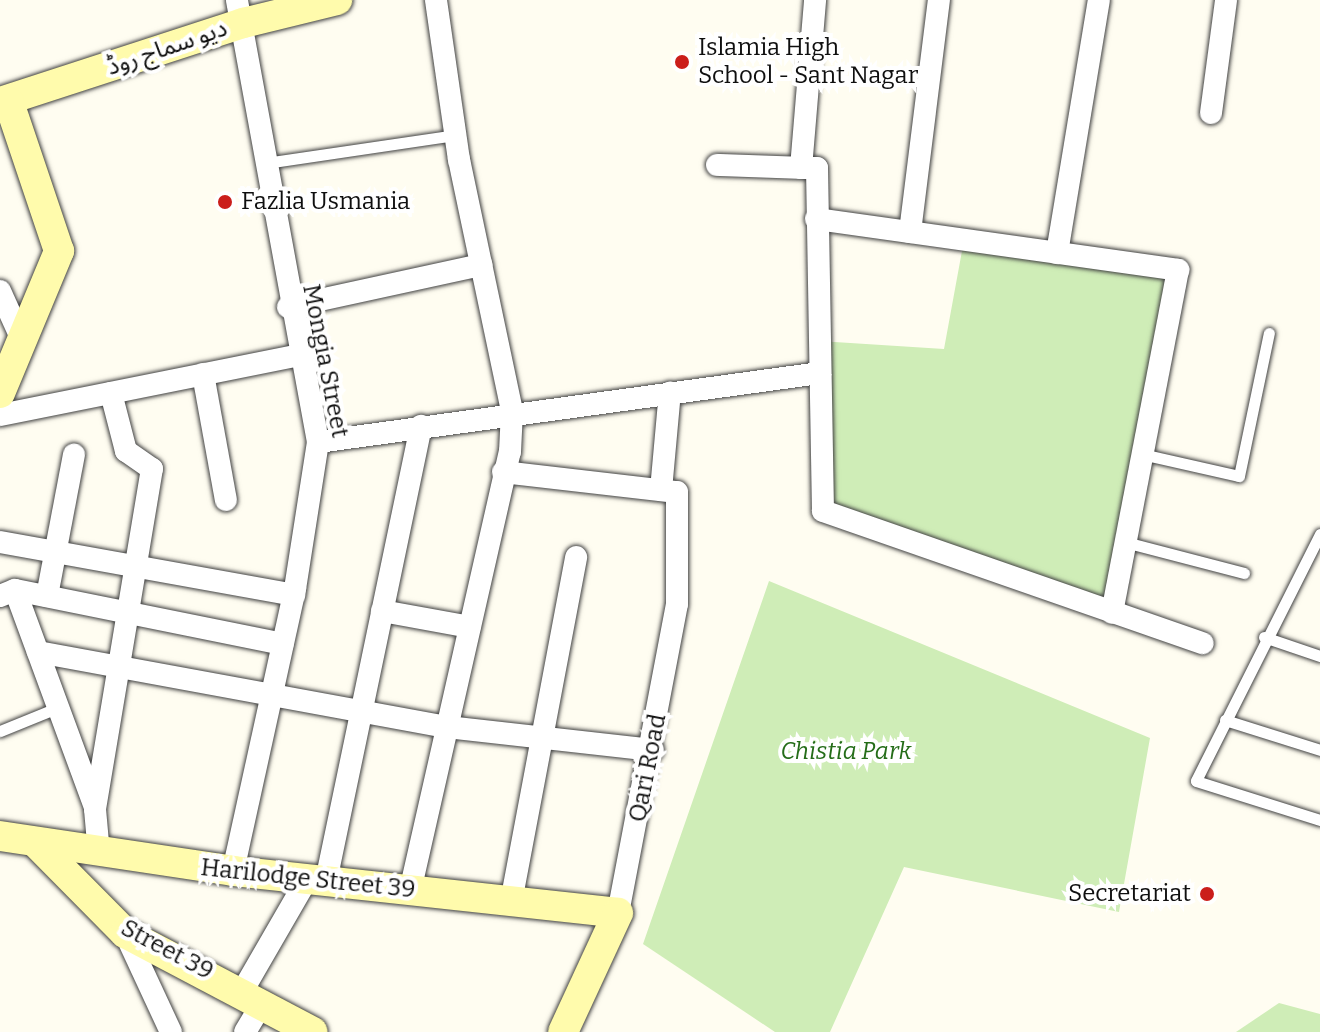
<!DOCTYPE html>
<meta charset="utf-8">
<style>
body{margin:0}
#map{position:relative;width:1320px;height:1032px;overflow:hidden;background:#fffdf1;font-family:Bitter,"Noto Sans Arabic",serif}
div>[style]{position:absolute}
.green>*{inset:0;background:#cfedb7}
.roads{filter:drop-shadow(0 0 2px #424242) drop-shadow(0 0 2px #424242)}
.lane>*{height:11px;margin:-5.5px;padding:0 5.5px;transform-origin:5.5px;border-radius:5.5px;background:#fff}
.street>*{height:22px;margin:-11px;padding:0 11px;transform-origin:11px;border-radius:11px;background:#fff}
.secondary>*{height:30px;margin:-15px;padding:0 15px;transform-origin:15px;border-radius:15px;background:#fffbac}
.dots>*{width:22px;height:22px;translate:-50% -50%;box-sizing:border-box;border:4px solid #fff;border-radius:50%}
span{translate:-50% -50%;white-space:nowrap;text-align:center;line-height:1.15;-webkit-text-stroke:8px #fff;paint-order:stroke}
.street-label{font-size:24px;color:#0f0f0f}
.poi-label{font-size:24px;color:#0f0f0f}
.left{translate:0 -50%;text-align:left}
.right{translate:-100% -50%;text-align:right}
.park-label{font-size:24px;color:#256d19;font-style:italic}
</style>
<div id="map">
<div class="green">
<i style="clip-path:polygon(964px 240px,1178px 270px,1112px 613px,823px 511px,819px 341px,944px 349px)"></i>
<i style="clip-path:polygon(769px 581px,1150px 738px,1119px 912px,904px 867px,830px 1032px,775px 1032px,643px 944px)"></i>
<i style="clip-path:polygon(1279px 1003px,1320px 1014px,1320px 1032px,1236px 1032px)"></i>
</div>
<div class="roads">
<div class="lane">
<i style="left:266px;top:163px;width:192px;rotate:-8.4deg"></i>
<i style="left:1142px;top:454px;width:99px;rotate:12.8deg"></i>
<i style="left:1239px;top:476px;width:146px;rotate:-78.2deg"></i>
<i style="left:1320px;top:534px;width:276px;rotate:116.7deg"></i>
<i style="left:1196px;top:781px;width:130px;rotate:17.5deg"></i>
<i style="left:1125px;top:542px;width:123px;rotate:14.6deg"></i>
<i style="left:1264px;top:637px;width:59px;rotate:18.7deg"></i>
<i style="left:1225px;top:720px;width:100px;rotate:17.5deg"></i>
<i style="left:0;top:731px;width:64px;rotate:-22.1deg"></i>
</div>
<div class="street">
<i style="left:1211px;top:113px;width:114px;rotate:-82.4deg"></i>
<i style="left:717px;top:165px;width:84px;rotate:2deg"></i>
<i style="left:801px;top:168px;width:169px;rotate:-85.2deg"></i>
<i style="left:801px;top:168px;width:16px"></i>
<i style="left:817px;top:168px;width:343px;rotate:89deg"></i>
<i style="left:823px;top:511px;width:402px;rotate:19.2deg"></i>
<i style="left:816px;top:219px;width:366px;rotate:8deg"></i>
<i style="left:1178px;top:270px;width:349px;rotate:100.9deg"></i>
<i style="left:910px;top:232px;width:234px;rotate:-82.9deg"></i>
<i style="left:1057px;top:253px;width:256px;rotate:-80.6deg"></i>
<i style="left:0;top:291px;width:54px;rotate:65.8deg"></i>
<i style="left:288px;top:307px;width:198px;rotate:-12.3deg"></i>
<i style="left:203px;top:374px;width:128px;rotate:79.7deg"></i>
<i style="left:0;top:415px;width:305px;rotate:-11.3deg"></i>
<i style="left:318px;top:442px;width:507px;rotate:-7.83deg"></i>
<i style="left:503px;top:472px;width:175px;rotate:6.6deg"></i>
<i style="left:677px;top:492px;width:112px;rotate:90deg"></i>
<i style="left:677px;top:604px;width:315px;rotate:100.8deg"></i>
<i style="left:661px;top:490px;width:98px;rotate:-84.8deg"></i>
<i style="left:0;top:542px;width:299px;rotate:10.2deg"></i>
<i style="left:15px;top:590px;width:231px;rotate:69.8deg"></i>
<i style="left:0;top:596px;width:16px;rotate:-22deg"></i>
<i style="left:15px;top:590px;width:273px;rotate:11.4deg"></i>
<i style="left:47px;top:596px;width:144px;rotate:-79.2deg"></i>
<i style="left:382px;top:611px;width:89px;rotate:10.3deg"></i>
<i style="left:38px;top:652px;width:416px;rotate:10.4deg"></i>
<i style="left:447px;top:727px;width:207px;rotate:6.4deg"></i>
<i style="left:99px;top:854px;width:45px;rotate:-95.1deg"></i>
<i style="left:95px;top:809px;width:345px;rotate:-80.5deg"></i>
<i style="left:152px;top:469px;width:32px;rotate:-145deg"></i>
<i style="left:126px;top:451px;width:60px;rotate:-104.5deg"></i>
<i style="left:233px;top:871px;width:289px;rotate:-77.6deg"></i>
<i style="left:295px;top:589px;width:149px;rotate:-81.1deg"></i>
<i style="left:318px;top:442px;width:449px;rotate:-100.4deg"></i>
<i style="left:326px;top:881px;width:465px;rotate:-78.2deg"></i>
<i style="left:410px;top:891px;width:450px;rotate:-77.2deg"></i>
<i style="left:510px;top:452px;width:41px;rotate:-87.2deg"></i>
<i style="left:512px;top:411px;width:257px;rotate:-101.9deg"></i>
<i style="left:459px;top:160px;width:162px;rotate:-98.2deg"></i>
<i style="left:511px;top:902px;width:351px;rotate:-79.3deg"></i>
<i style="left:125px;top:933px;width:109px;rotate:65.1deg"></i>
<i style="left:243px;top:990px;width:128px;rotate:-60deg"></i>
<i style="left:245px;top:1032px;width:35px;rotate:-59deg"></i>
</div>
<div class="secondary">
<i style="left:0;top:102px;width:256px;rotate:-18deg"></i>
<i style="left:243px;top:23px;width:97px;rotate:-13.7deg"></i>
<i style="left:0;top:393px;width:154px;rotate:-67.4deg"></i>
<i style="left:59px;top:251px;width:157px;rotate:-108.6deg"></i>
<i style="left:0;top:836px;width:236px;rotate:8.5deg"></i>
<i style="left:233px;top:871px;width:387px;rotate:6.2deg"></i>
<i style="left:618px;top:913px;width:131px;rotate:114.8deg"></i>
<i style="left:38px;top:845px;width:124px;rotate:45.3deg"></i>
<i style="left:125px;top:933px;width:212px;rotate:27.8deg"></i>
</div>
</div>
<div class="dots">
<i style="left:682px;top:62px;background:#cb1e1b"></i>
<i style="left:225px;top:202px;background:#cb1e1b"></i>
<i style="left:1207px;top:894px;background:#cb1e1b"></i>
</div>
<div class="street-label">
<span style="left:167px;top:48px;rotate:-19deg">دیو سماج روڈ</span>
<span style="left:325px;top:361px;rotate:79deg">Mongia Street</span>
<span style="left:648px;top:768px;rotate:-79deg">Qari Road</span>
<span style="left:308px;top:879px;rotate:6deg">Harilodge Street 39</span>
<span style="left:167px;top:950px;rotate:28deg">Street 39</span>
</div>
<div class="poi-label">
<span class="left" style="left:698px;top:62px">Islamia High<br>School - Sant Nagar</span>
<span class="left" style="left:241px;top:202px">Fazlia Usmania</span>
<span class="right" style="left:1191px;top:894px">Secretariat</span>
</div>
<div class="park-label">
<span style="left:846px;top:752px">Chistia Park</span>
</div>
</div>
